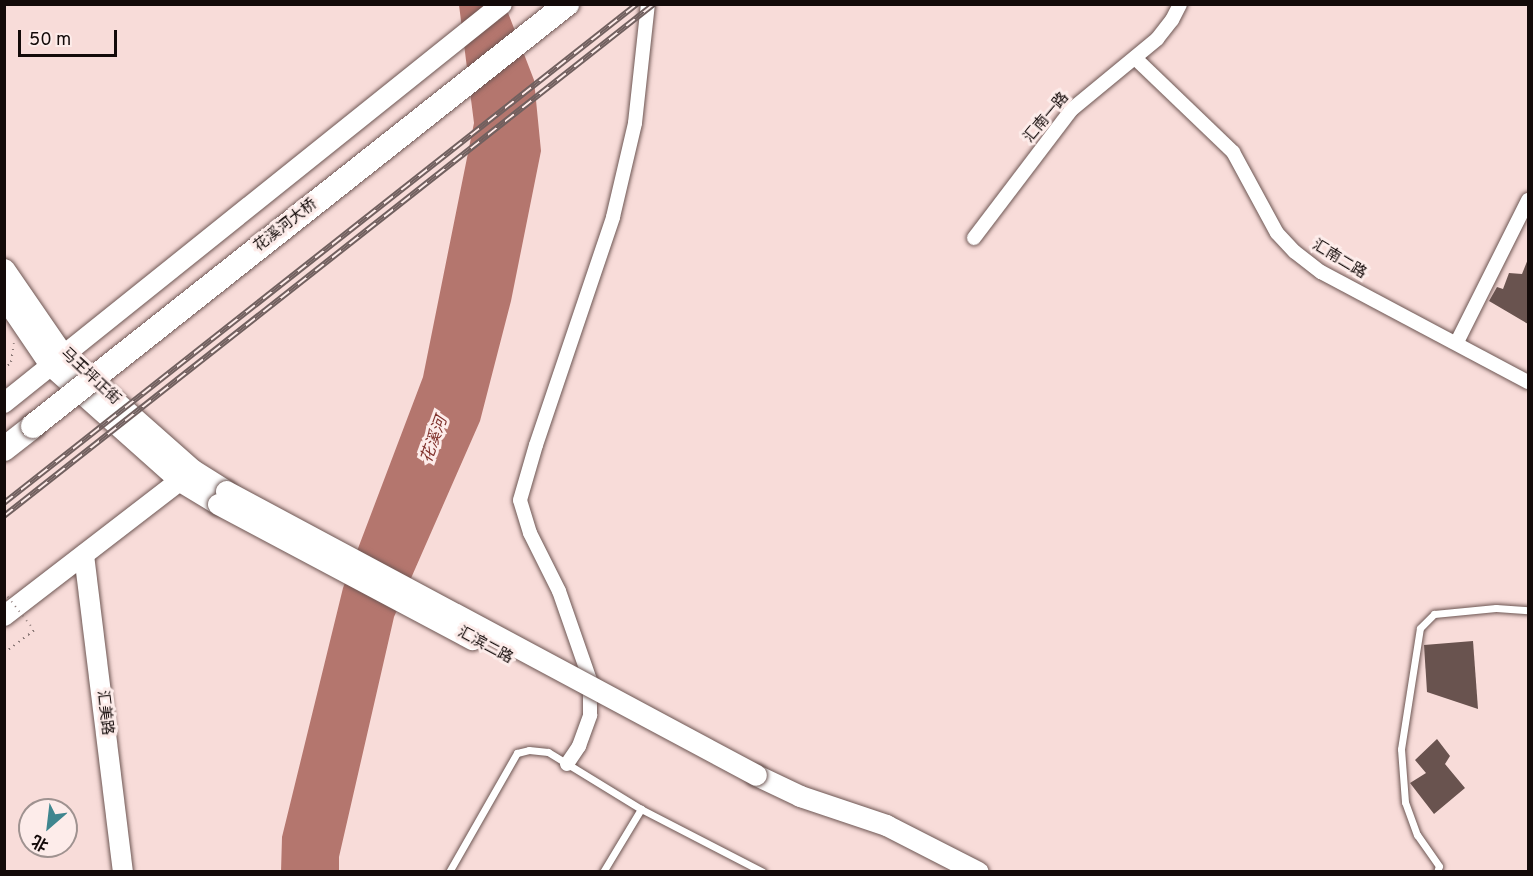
<!DOCTYPE html>
<meta charset="utf-8">
<style>
body{margin:0}
#map{position:relative;width:1533px;height:876px;overflow:hidden;background:#f8dcd9;font-family:Overpass,"Noto Sans SC",sans-serif}
div>[style]{position:absolute}
.water>*{inset:0;background:#b4766e}
.building>*{inset:0;background:#69534f}
.path>*{height:2px;margin-top:-1px;transform-origin:0;background:repeating-linear-gradient(90deg,#8c7977 0 1.5px,transparent 0 6px)}
.roads{filter:drop-shadow(0 0 2px #6d5653) drop-shadow(0 0 2px #6d5653)}
.lane>*{height:7px;margin:-3.5px;padding:0 3.5px;transform-origin:3.5px;border-radius:3.5px;background:#fff}
.street>*{height:14px;margin:-7px;padding:0 7px;transform-origin:7px;border-radius:7px;background:#fff}
.secondary>*{height:20px;margin:-10px;padding:0 10px;transform-origin:10px;border-radius:10px;background:#fff}
.primary>*{height:21px;margin:-10.5px;padding:0 10.5px;transform-origin:10.5px;border-radius:10.5px;background:#fff}
.highway>*{height:24px;margin:-12px;padding:0 12px;transform-origin:12px;border-radius:12px;background:#fff}
.rail>*{height:6px;margin-top:-3px;transform-origin:0;background:repeating-linear-gradient(90deg,#fdecea 0 11px,#71605f 0 22px);box-sizing:border-box;border-block:2px solid #71605f}
.path-bridge>*{height:2px;margin-top:-1px;transform-origin:0;background:repeating-linear-gradient(90deg,#8c7977 0 1.5px,transparent 0 6px)}
.bridges{filter:drop-shadow(0 0 2px #6d5653) drop-shadow(0 0 2px #6d5653)}
.primary-bridge>*{height:21px;margin:-10.5px;padding:0 10.5px;transform-origin:10.5px;border-radius:10.5px;background:#fff}
.highway-bridge>*{height:24px;margin:-12px;padding:0 12px;transform-origin:12px;border-radius:12px;background:#fff}
span{translate:-50% -50%;white-space:nowrap;text-align:center;line-height:1.15;-webkit-text-stroke:6px #fdecea;paint-order:stroke}
.street-label{font-size:15px;color:#130a09}
.water-label{font-size:16px;color:#7f302b;font-style:italic}
.frame{position:absolute;inset:0;border:6px solid #130a09;pointer-events:none}
.north{position:absolute;left:18px;top:798px;width:60px;height:60px;box-sizing:border-box;background:#fdecea;border:2px solid #9f9290;border-radius:50%;rotate:208deg;font-size:16px;font-weight:700;line-height:24px;text-align:center;color:#130a09}
.north::after{content:'';display:block;margin:auto;width:21px;height:27px;background:#3f868f;clip-path:polygon(50% 0,100% 100%,50% 72%,0 100%)}
.scale{position:absolute;left:18px;top:30px;width:99px;height:27px;box-sizing:border-box;border:3px solid #130a09;border-top:0;padding-left:8px;font-size:18px;line-height:21px;white-space:nowrap;color:#130a09;-webkit-text-stroke:4px #fdecea;paint-order:stroke}
</style>
<div id="map">
<div class="water">
<i style="clip-path:polygon(459px 5px,505px 5px,534px 80px,541px 151px,511px 301px,480px 421px,394px 617px,339px 857px,339px 871px,281px 872px,282px 837px,343px 588px,423px 377px,474px 123px)"></i>
</div>
<div class="building">
<i style="clip-path:polygon(1528px 259px,1528px 324px,1489px 301px,1497px 287px,1503px 289px,1509px 273px,1522px 274px)"></i>
<i style="clip-path:polygon(1473px 641px,1478px 709px,1427px 692px,1424px 645px)"></i>
<i style="clip-path:polygon(1437px 739px,1450px 756px,1445px 764px,1465px 788px,1434px 814px,1410px 783px,1426px 773px,1415px 760px)"></i>
</div>
<div class="path">
<i style="left:4px;top:370px;width:11px;rotate:-49deg"></i>
<i style="left:11px;top:362px;width:19px;rotate:-81deg"></i>
<i style="left:4px;top:653px;width:38px;rotate:-37deg"></i>
</div>
<div class="roads">
<div class="lane">
<i style="left:449px;top:872px;width:137px;rotate:-60.3deg"></i>
<i style="left:517px;top:753px;width:12px;rotate:-14deg"></i>
<i style="left:529px;top:750px;width:19px;rotate:6deg"></i>
<i style="left:548px;top:752px;width:109px;rotate:31.5deg"></i>
<i style="left:641px;top:809px;width:137px;rotate:27.3deg"></i>
<i style="left:603px;top:872px;width:74px;rotate:-58.9deg"></i>
<i style="left:1437px;top:872px;width:6px;rotate:-72deg"></i>
<i style="left:1439px;top:866px;width:38px;rotate:-125deg"></i>
<i style="left:1417px;top:835px;width:35px;rotate:-110deg"></i>
<i style="left:1405px;top:802px;width:53px;rotate:-94.3deg"></i>
<i style="left:1401px;top:749px;width:122px;rotate:-81.1deg"></i>
<i style="left:1420px;top:628px;width:20px;rotate:-45deg"></i>
<i style="left:1434px;top:614px;width:62px;rotate:-5.5deg"></i>
<i style="left:1496px;top:608px;width:32px;rotate:4deg"></i>
</div>
<div class="street">
<i style="left:1135px;top:58px;width:136px;rotate:43.8deg"></i>
<i style="left:1233px;top:152px;width:92px;rotate:61.5deg"></i>
<i style="left:1277px;top:233px;width:26px;rotate:47deg"></i>
<i style="left:1295px;top:252px;width:33px;rotate:38deg"></i>
<i style="left:1321px;top:272px;width:234px;rotate:28deg"></i>
<i style="left:974px;top:238px;width:161px;rotate:-52.8deg"></i>
<i style="left:1071px;top:110px;width:112px;rotate:-39.5deg"></i>
<i style="left:1157px;top:39px;width:24px;rotate:-52deg"></i>
<i style="left:1172px;top:20px;width:18px;rotate:-63deg"></i>
<i style="left:1457px;top:342px;width:159px;rotate:-63.4deg"></i>
<i style="left:567px;top:764px;width:22px;rotate:-56deg"></i>
<i style="left:579px;top:746px;width:33px;rotate:-70deg"></i>
<i style="left:590px;top:715px;width:35px;rotate:-90deg"></i>
<i style="left:590px;top:680px;width:94px;rotate:-109.2deg"></i>
<i style="left:559px;top:591px;width:65px;rotate:-116.6deg"></i>
<i style="left:530px;top:533px;width:34px;rotate:-107deg"></i>
<i style="left:520px;top:500px;width:57px;rotate:-73.8deg"></i>
<i style="left:536px;top:445px;width:241px;rotate:-71.3deg"></i>
<i style="left:613px;top:217px;width:97px;rotate:-76.8deg"></i>
<i style="left:635px;top:123px;width:120px;rotate:-83.8deg"></i>
</div>
<div class="secondary">
<i style="left:4px;top:403px;width:638px;rotate:-38.7deg"></i>
<i style="left:84px;top:555px;width:319px;rotate:83deg"></i>
<i style="left:4px;top:616px;width:236px;rotate:-37.6deg"></i>
</div>
<div class="primary">
<i style="left:4px;top:269px;width:104px;rotate:55.5deg"></i>
<i style="left:63px;top:355px;width:174px;rotate:41.5deg"></i>
<i style="left:193px;top:470px;width:39px;rotate:32deg"></i>
<i style="left:4px;top:297px;width:82px;rotate:55.9deg"></i>
<i style="left:50px;top:365px;width:174px;rotate:41.7deg"></i>
<i style="left:180px;top:481px;width:44px;rotate:31.2deg"></i>
<i style="left:756px;top:775px;width:49px;rotate:25.5deg"></i>
<i style="left:800px;top:796px;width:91px;rotate:18.6deg"></i>
<i style="left:886px;top:825px;width:103px;rotate:27.1deg"></i>
</div>
<div class="highway">
<i style="left:4px;top:449px;width:37px;rotate:-38deg"></i>
</div>
</div>
<div class="rail">
<i style="left:4px;top:503px;width:806px;rotate:-38.25deg"></i>
<i style="left:4px;top:516px;width:827px;rotate:-38.23deg"></i>
</div>
<div class="path-bridge">
<i style="left:4px;top:592px;width:48px;rotate:51.7deg"></i>
</div>
<div class="bridges">
<div class="primary-bridge">
<i style="left:226px;top:491px;width:601px;rotate:28.18deg"></i>
<i style="left:218px;top:504px;width:288px;rotate:28deg"></i>
</div>
<div class="highway-bridge">
<i style="left:33px;top:426px;width:681px;rotate:-38.32deg"></i>
</div>
</div>
<div class="street-label">
<span style="left:1047px;top:118px;rotate:-50deg">汇南一路</span>
<span style="left:286px;top:226px;rotate:-38deg">花溪河大桥</span>
<span style="left:1339px;top:260px;rotate:31deg">汇南二路</span>
<span style="left:90px;top:377px;rotate:43deg">马王坪正街</span>
<span style="left:485px;top:646px;rotate:28deg">汇滨二路</span>
<span style="left:104px;top:713px;rotate:83deg">汇美路</span>
</div>
<div class="water-label">
<span style="left:435px;top:440px;rotate:-70deg">花溪河</span>
</div>
<div class="frame"></div>
<div class="north">北</div>
<div class="scale">50 m</div>
</div>
